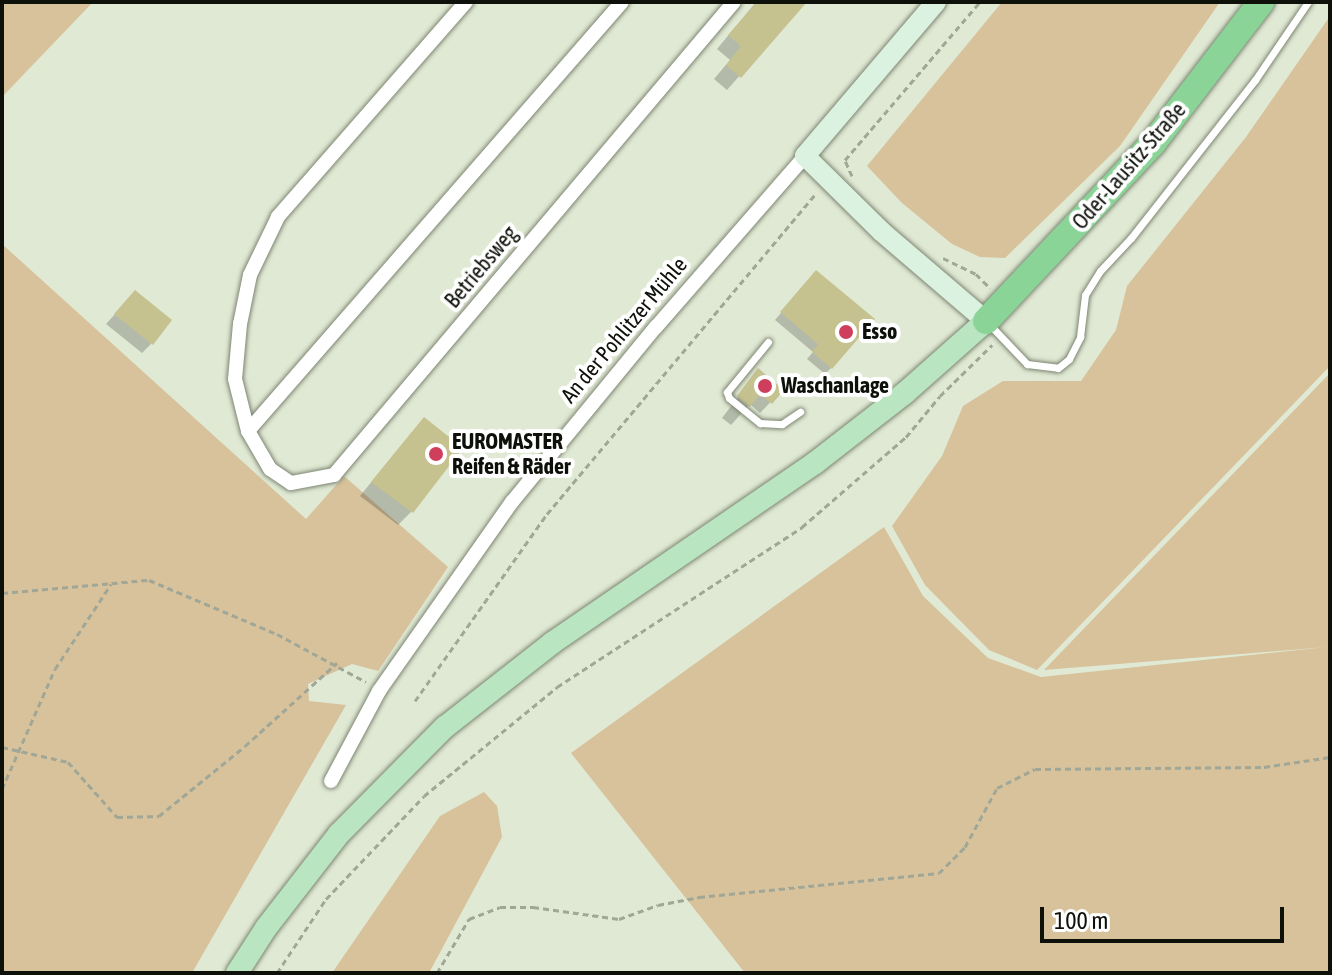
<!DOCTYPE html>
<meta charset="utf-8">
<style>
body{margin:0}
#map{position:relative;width:1332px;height:975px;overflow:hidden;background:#e0e9d4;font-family:"Asap Condensed",sans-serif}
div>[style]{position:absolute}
.green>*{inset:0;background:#d7c29c}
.shadow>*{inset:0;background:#0003}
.building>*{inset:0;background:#c6c290}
.path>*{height:3px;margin-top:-1.5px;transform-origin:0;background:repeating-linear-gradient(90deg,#a0a796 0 6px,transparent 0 10px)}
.roads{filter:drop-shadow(0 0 2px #7e8673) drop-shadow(0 0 2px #7e8673)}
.lane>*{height:7px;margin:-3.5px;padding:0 3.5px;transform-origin:3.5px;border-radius:3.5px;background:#fff}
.street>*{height:14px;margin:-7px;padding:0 7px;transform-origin:7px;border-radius:7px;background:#fff}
.secondary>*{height:20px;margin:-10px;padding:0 10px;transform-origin:10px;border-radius:10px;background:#dcf2e0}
.primary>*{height:22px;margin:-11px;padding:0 11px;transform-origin:11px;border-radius:11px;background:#b9e5c1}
.highway>*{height:26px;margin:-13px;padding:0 13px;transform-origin:13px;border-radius:13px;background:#8ad497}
.dots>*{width:22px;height:22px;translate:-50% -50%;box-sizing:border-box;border:4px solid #fff;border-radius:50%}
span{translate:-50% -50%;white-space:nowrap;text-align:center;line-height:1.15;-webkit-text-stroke:8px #fff;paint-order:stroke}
.street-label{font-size:22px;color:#0e110a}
.poi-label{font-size:22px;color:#0e110a;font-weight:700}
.left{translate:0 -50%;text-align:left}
.frame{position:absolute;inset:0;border:4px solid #0e110a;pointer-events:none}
.scale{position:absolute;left:1040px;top:907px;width:244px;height:36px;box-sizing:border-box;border:4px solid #0e110a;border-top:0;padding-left:10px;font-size:24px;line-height:28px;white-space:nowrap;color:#0e110a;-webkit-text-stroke:6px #fff;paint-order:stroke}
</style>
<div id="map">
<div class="green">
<i style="clip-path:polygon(2px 2px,93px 2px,2px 97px)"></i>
<i style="clip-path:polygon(1002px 2px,1220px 2px,1120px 146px,1005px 258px,980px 257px,952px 244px,902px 203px,867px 166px)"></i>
<i style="clip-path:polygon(1330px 16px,1330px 366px,1037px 670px,989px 650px,925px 585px,892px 526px,942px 456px,963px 406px,1003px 381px,1081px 381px,1116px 330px,1127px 286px,1246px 137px)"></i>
<i style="clip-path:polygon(2px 244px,306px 519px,344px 476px,448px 567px,378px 671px,352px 664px,308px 684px,309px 701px,346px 705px,192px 973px,2px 973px)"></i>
<i style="clip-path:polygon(1330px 373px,1330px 973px,745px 973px,571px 753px,884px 527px,923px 596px,988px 658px,1041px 677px,1327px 647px,1044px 670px)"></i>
<i style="clip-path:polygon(484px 792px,497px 806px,502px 837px,429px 973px,332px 973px,440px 816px)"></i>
</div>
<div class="shadow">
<i style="clip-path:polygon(756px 2px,804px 2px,727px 90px,714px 79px,730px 60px,717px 49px)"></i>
<i style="clip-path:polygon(810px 279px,831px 368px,825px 374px,807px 359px,813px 352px,775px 320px)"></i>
<i style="clip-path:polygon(126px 302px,151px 344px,142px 353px,106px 324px)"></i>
<i style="clip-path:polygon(758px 371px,781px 391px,760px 413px,750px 404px,731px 425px,722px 418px)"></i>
<i style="clip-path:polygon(412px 432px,411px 512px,398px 525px,360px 496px)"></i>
</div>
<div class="building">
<i style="clip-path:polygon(757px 2px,807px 2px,741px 78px,726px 65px,741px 46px,728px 35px)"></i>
<i style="clip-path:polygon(816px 270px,875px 319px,832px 369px,812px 352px,818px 344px,780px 312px)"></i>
<i style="clip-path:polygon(135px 290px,172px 320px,153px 345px,114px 314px)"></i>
<i style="clip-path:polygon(758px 368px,784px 390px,772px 404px,760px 394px,750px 407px,737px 396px)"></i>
<i style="clip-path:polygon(424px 417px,463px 448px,413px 513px,371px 482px)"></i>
</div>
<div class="path">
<i style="left:852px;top:176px;width:17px;rotate:-114deg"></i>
<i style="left:845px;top:160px;width:208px;rotate:-49.5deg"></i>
<i style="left:943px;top:258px;width:37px;rotate:26deg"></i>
<i style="left:976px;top:274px;width:20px;rotate:45deg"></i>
<i style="left:2px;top:593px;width:148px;rotate:-5.1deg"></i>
<i style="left:149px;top:580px;width:139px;rotate:22.9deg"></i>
<i style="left:277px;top:634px;width:101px;rotate:28.3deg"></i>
<i style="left:415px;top:701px;width:229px;rotate:-54.8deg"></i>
<i style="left:547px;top:514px;width:419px;rotate:-50deg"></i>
<i style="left:2px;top:747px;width:68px;rotate:12.8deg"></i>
<i style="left:68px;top:762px;width:74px;rotate:48.3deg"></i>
<i style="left:117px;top:817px;width:42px;rotate:-1.4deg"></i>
<i style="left:159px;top:816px;width:111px;rotate:-39.1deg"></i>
<i style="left:245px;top:746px;width:124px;rotate:-42.1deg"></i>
<i style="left:2px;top:789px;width:131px;rotate:-66.2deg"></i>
<i style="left:55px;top:669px;width:102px;rotate:-56.6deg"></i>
<i style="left:277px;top:973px;width:89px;rotate:-56.5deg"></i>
<i style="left:326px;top:899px;width:142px;rotate:-46.4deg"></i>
<i style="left:424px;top:796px;width:172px;rotate:-39.3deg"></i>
<i style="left:557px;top:687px;width:293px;rotate:-33.1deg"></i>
<i style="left:802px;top:527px;width:138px;rotate:-40.9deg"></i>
<i style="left:906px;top:437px;width:53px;rotate:-50.3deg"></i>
<i style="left:940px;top:396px;width:73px;rotate:-44.4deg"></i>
<i style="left:437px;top:973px;width:63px;rotate:-59.3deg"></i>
<i style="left:469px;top:919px;width:33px;rotate:-21deg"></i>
<i style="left:500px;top:907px;width:33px"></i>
<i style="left:533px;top:907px;width:87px;rotate:7.9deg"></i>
<i style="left:619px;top:919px;width:41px;rotate:-19.7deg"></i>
<i style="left:658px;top:905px;width:42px;rotate:-11deg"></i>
<i style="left:699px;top:897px;width:241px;rotate:-5.7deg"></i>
<i style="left:939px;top:873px;width:37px;rotate:-45deg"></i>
<i style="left:965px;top:847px;width:67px;rotate:-61.5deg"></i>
<i style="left:997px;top:788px;width:42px;rotate:-26.6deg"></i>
<i style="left:1035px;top:769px;width:229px;rotate:-0.5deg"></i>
<i style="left:1264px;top:767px;width:67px;rotate:-8.6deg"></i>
</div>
<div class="roads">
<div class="lane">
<i style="left:990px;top:325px;width:54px;rotate:46.5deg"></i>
<i style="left:1027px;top:364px;width:31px;rotate:7deg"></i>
<i style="left:1058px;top:368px;width:14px;rotate:-39deg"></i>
<i style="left:1069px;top:359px;width:25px;rotate:-63deg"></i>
<i style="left:1080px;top:337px;width:42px;rotate:-83.2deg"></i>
<i style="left:1085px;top:295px;width:28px;rotate:-58deg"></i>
<i style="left:1100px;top:271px;width:45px;rotate:-46.8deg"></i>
<i style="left:1131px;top:238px;width:201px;rotate:-51.9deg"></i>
<i style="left:1255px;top:80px;width:94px;rotate:-55.8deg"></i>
<i style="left:768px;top:342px;width:65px;rotate:129.4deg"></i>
<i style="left:727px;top:392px;width:6px;rotate:72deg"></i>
<i style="left:729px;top:398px;width:40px;rotate:39deg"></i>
<i style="left:760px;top:423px;width:22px;rotate:3deg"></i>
<i style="left:782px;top:424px;width:22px;rotate:-34deg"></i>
</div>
<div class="street">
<i style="left:466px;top:2px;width:286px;rotate:131.2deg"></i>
<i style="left:278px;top:217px;width:64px;rotate:115.8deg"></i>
<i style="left:250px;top:275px;width:50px;rotate:101.5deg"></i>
<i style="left:240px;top:324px;width:55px;rotate:95.2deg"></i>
<i style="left:235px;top:379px;width:54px;rotate:76deg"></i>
<i style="left:248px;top:431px;width:44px;rotate:59.9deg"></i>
<i style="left:270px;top:469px;width:25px;rotate:34deg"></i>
<i style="left:291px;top:483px;width:44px;rotate:-10.5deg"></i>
<i style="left:334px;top:475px;width:619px;rotate:-49.78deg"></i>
<i style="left:248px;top:431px;width:569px;rotate:-48.92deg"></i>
<i style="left:331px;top:781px;width:102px;rotate:-61.9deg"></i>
<i style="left:379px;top:691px;width:231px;rotate:-54.9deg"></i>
<i style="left:512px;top:502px;width:227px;rotate:-50.6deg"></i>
<i style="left:656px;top:327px;width:227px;rotate:-48.9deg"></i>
</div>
<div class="secondary">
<i style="left:936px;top:2px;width:202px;rotate:130.4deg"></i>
<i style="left:805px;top:156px;width:108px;rotate:44.6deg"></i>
<i style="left:882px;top:232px;width:137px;rotate:40.6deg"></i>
</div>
<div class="primary">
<i style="left:237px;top:973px;width:54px;rotate:-57.2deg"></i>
<i style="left:266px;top:928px;width:119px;rotate:-52.2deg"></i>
<i style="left:339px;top:834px;width:151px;rotate:-45.3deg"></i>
<i style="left:445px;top:727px;width:136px;rotate:-38.1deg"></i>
<i style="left:552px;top:643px;width:319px;rotate:-34.4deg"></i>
<i style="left:815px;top:463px;width:114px;rotate:-37.9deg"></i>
<i style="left:905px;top:393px;width:108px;rotate:-41.6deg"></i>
</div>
<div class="highway">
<i style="left:986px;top:321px;width:244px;rotate:-46.8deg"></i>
<i style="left:1153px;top:143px;width:178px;rotate:-52.5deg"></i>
</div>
</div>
<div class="dots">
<i style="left:846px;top:332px;background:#cf3f5c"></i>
<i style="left:765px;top:386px;background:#cf3f5c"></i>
<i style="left:436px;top:454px;background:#cf3f5c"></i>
</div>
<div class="street-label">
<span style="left:1129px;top:166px;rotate:-49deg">Oder-Lausitz-Straße</span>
<span style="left:481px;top:267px;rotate:-50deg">Betriebsweg</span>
<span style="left:624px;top:330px;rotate:-50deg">An der Pohlitzer Mühle</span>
</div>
<div class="poi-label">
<span class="left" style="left:862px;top:332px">Esso</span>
<span class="left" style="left:781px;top:386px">Waschanlage</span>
<span class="left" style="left:452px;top:454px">EUROMASTER<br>Reifen &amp; Räder</span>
</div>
<div class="frame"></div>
<div class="scale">100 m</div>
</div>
